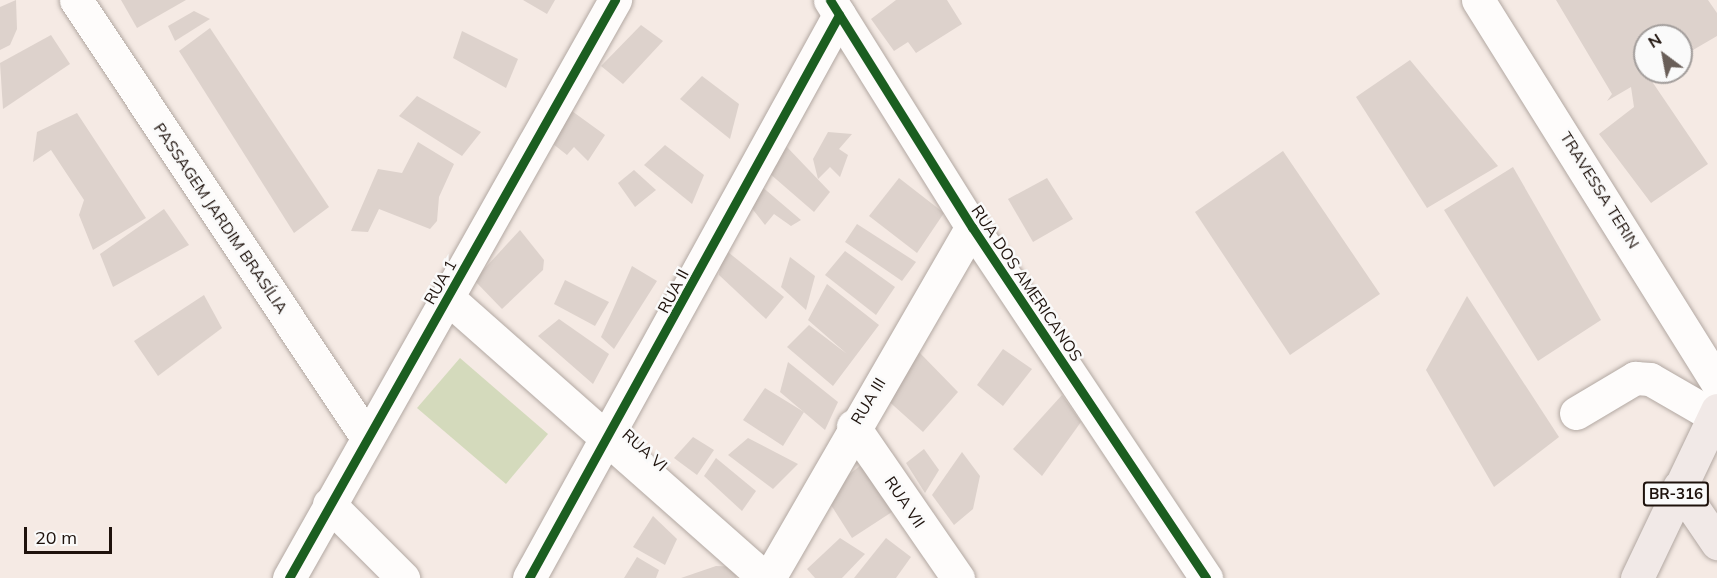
<!DOCTYPE html>
<meta charset="utf-8">
<style>
body{margin:0}
#map{position:relative;width:1717px;height:578px;overflow:hidden;background:#f5eae4;font-family:Mulish,sans-serif}
div>[style]{position:absolute}
.green>*{inset:0;background:#d4dabc}
.building>*{inset:0;background:#ddd2cc}
.roads{filter:drop-shadow(0 0 2px #b2a8a2) drop-shadow(0 0 2px #b2a8a2)}
.minor>*{height:33px;margin:-16.5px;padding:0 16.5px;transform-origin:16.5px;border-radius:16.5px;background:#fefcfb}
.highway>*{height:33px;margin:-16.5px;padding:0 16.5px;transform-origin:16.5px;border-radius:16.5px;background:#f1e9e7}
.cycleway>*{height:9px;margin:-4.5px;padding:0 4.5px;transform-origin:4.5px;border-radius:4.5px;background:#1b5e20}
span{translate:-50% -50%;white-space:nowrap;text-align:center;line-height:1.15;-webkit-text-stroke:5px #fafafa;paint-order:stroke}
.shield-label span{padding:2px 4px;background:#fafafa;border:2px solid;border-radius:4px;-webkit-text-stroke-width:0}
.shield-label{font-size:15px;color:#1e120c;font-weight:700}
.street-label{font-size:16px;color:#1e120c}
.north{position:absolute;left:1633px;top:24px;width:60px;height:60px;box-sizing:border-box;background:#fafafa;border:2px solid #a29d9b;border-radius:50%;rotate:328deg;font-size:16px;font-weight:700;line-height:24px;text-align:center;color:#1e120c}
.north::after{content:'';display:block;margin:auto;width:21px;height:27px;background:#695e58;clip-path:polygon(50% 0,100% 100%,50% 72%,0 100%)}
.scale{position:absolute;left:24px;top:527px;width:88px;height:27px;box-sizing:border-box;border:3px solid #1e120c;border-top:0;padding-left:8px;font-size:18px;line-height:21px;white-space:nowrap;color:#1e120c;-webkit-text-stroke:4px #fafafa;paint-order:stroke}
</style>
<div id="map">
<div class="green">
<i style="clip-path:polygon(460px 358px,548px 434px,506px 484px,417px 408px)"></i>
</div>
<div class="building">
<i style="clip-path:polygon(16px 0,17px 29px,10px 45px,0 50px,0 7px)"></i>
<i style="clip-path:polygon(121px 0,186px 0,137px 28px)"></i>
<i style="clip-path:polygon(523px 0,555px 0,547px 14px)"></i>
<i style="clip-path:polygon(896px 0,947px 0,962px 24px,916px 53px,908px 42px,894px 51px,871px 19px)"></i>
<i style="clip-path:polygon(1556px 0,1708px 0,1717px 13px,1717px 36px,1681px 57px,1681px 36px,1645px 36px,1645px 72px,1657px 72px,1649px 77px,1708px 164px,1651px 203px,1599px 134px,1634px 107px,1631px 87px,1607px 101px,1612px 94px)"></i>
<i style="clip-path:polygon(194px 11px,210px 19px,175px 41px,168px 26px)"></i>
<i style="clip-path:polygon(641px 25px,663px 41px,623px 84px,601px 66px)"></i>
<i style="clip-path:polygon(210px 28px,329px 207px,294px 233px,179px 51px)"></i>
<i style="clip-path:polygon(462px 31px,518px 59px,506px 88px,453px 58px)"></i>
<i style="clip-path:polygon(51px 35px,70px 64px,3px 109px,0 63px)"></i>
<i style="clip-path:polygon(1410px 60px,1498px 166px,1427px 208px,1356px 97px)"></i>
<i style="clip-path:polygon(702px 76px,739px 104px,730px 139px,680px 99px)"></i>
<i style="clip-path:polygon(417px 96px,481px 132px,462px 156px,399px 116px)"></i>
<i style="clip-path:polygon(565px 106px,605px 135px,588px 161px,574px 147px,567px 155px,548px 140px)"></i>
<i style="clip-path:polygon(77px 113px,146px 218px,93px 250px,79px 215px,84px 200px,51px 150px,33px 162px,37px 132px)"></i>
<i style="clip-path:polygon(828px 132px,852px 134px,839px 149px,848px 155px,840px 177px,830px 167px,818px 179px,813px 159px)"></i>
<i style="clip-path:polygon(418px 142px,454px 164px,439px 197px,437px 221px,430px 229px,379px 209px,368px 232px,351px 231px,378px 169px,402px 173px)"></i>
<i style="clip-path:polygon(665px 145px,704px 175px,692px 204px,644px 165px)"></i>
<i style="clip-path:polygon(786px 146px,830px 192px,814px 212px,769px 173px)"></i>
<i style="clip-path:polygon(1283px 151px,1380px 294px,1290px 355px,1195px 212px)"></i>
<i style="clip-path:polygon(1513px 167px,1601px 320px,1538px 361px,1444px 210px)"></i>
<i style="clip-path:polygon(634px 170px,656px 190px,635px 207px,618px 183px)"></i>
<i style="clip-path:polygon(899px 178px,944px 213px,917px 253px,869px 216px)"></i>
<i style="clip-path:polygon(1047px 178px,1073px 219px,1033px 242px,1008px 199px)"></i>
<i style="clip-path:polygon(754px 180px,801px 220px,791px 226px,774px 214px,765px 225px,747px 202px)"></i>
<i style="clip-path:polygon(164px 209px,189px 245px,113px 287px,100px 254px)"></i>
<i style="clip-path:polygon(857px 224px,916px 262px,902px 281px,845px 242px)"></i>
<i style="clip-path:polygon(520px 230px,544px 260px,543px 270px,502px 309px,474px 280px)"></i>
<i style="clip-path:polygon(723px 248px,784px 297px,766px 319px,719px 275px)"></i>
<i style="clip-path:polygon(845px 251px,895px 287px,876px 315px,825px 275px)"></i>
<i style="clip-path:polygon(790px 257px,815px 276px,806px 310px,781px 287px)"></i>
<i style="clip-path:polygon(632px 266px,657px 281px,614px 349px,601px 337px)"></i>
<i style="clip-path:polygon(565px 280px,609px 302px,595px 326px,554px 304px)"></i>
<i style="clip-path:polygon(827px 284px,879px 325px,833px 386px,787px 347px,809px 325px,847px 354px,808px 320px)"></i>
<i style="clip-path:polygon(204px 295px,222px 328px,158px 376px,134px 341px)"></i>
<i style="clip-path:polygon(1467px 296px,1559px 437px,1494px 487px,1426px 370px)"></i>
<i style="clip-path:polygon(559px 319px,609px 354px,593px 384px,538px 336px)"></i>
<i style="clip-path:polygon(1003px 349px,1032px 369px,1003px 406px,977px 385px)"></i>
<i style="clip-path:polygon(919px 352px,958px 392px,923px 432px,884px 397px)"></i>
<i style="clip-path:polygon(788px 362px,838px 402px,825px 430px,780px 392px)"></i>
<i style="clip-path:polygon(765px 388px,804px 412px,783px 446px,743px 420px)"></i>
<i style="clip-path:polygon(1062px 395px,1081px 422px,1042px 476px,1013px 449px)"></i>
<i style="clip-path:polygon(693px 437px,714px 450px,697px 475px,674px 458px)"></i>
<i style="clip-path:polygon(748px 438px,798px 464px,773px 489px,728px 455px)"></i>
<i style="clip-path:polygon(924px 449px,939px 470px,925px 493px,906px 463px)"></i>
<i style="clip-path:polygon(962px 452px,980px 476px,973px 509px,954px 525px,932px 495px)"></i>
<i style="clip-path:polygon(716px 458px,756px 491px,742px 511px,704px 476px)"></i>
<i style="clip-path:polygon(865px 462px,895px 510px,852px 538px,824px 494px)"></i>
<i style="clip-path:polygon(653px 516px,677px 539px,665px 565px,633px 547px)"></i>
<i style="clip-path:polygon(840px 538px,865px 554px,842px 578px,815px 578px,807px 569px)"></i>
<i style="clip-path:polygon(886px 538px,911px 557px,896px 578px,854px 578px)"></i>
<i style="clip-path:polygon(637px 557px,659px 570px,656px 578px,624px 578px)"></i>
<i style="clip-path:polygon(716px 566px,741px 567px,736px 578px,681px 578px)"></i>
</div>
<div class="roads">
<div class="minor">
<i style="left:76px;top:0;width:524px;rotate:56.37deg"></i>
<i style="left:830px;top:0;width:268px;rotate:58deg"></i>
<i style="left:972px;top:227px;width:422px;rotate:56.3deg"></i>
<i style="left:1478px;top:0;width:451px;rotate:58deg"></i>
<i style="left:448px;top:298px;width:423px;rotate:41.5deg"></i>
<i style="left:1576px;top:413px;width:69px;rotate:-30.7deg"></i>
<i style="left:1635px;top:378px;width:15px;rotate:4deg"></i>
<i style="left:1650px;top:379px;width:74px;rotate:30deg"></i>
<i style="left:853px;top:426px;width:185px;rotate:55.4deg"></i>
<i style="left:329px;top:504px;width:105px;rotate:45deg"></i>
<i style="left:289px;top:578px;width:664px;rotate:-60.58deg"></i>
<i style="left:529px;top:578px;width:643px;rotate:-61.16deg"></i>
<i style="left:769px;top:578px;width:405px;rotate:-60deg"></i>
</div>
<div class="highway">
<i style="left:1679px;top:487px;width:68px;rotate:55.8deg"></i>
<i style="left:1637px;top:578px;width:186px;rotate:-64.5deg"></i>
</div>
</div>
<div class="cycleway">
<i style="left:830px;top:0;width:268px;rotate:58deg"></i>
<i style="left:972px;top:227px;width:422px;rotate:56.3deg"></i>
<i style="left:289px;top:578px;width:664px;rotate:-60.58deg"></i>
<i style="left:529px;top:578px;width:643px;rotate:-61.16deg"></i>
</div>
<div class="shield-label">
<span style="left:1676px;top:494px">BR-316</span>
</div>
<div class="street-label">
<span style="left:1600px;top:190px;rotate:58deg">TRAVESSA TERIN</span>
<span style="left:221px;top:218px;rotate:56deg">PASSAGEM JARDIM BRASÍLIA</span>
<span style="left:440px;top:282px;rotate:-60deg">RUA 1</span>
<span style="left:1027px;top:283px;rotate:56deg">RUA DOS AMERICANOS</span>
<span style="left:673px;top:291px;rotate:-62deg">RUA II</span>
<span style="left:868px;top:401px;rotate:-59deg">RUA III</span>
<span style="left:645px;top:450px;rotate:42deg">RUA VI</span>
<span style="left:905px;top:502px;rotate:56deg">RUA VII</span>
</div>
<div class="north">N</div>
<div class="scale">20 m</div>
</div>
